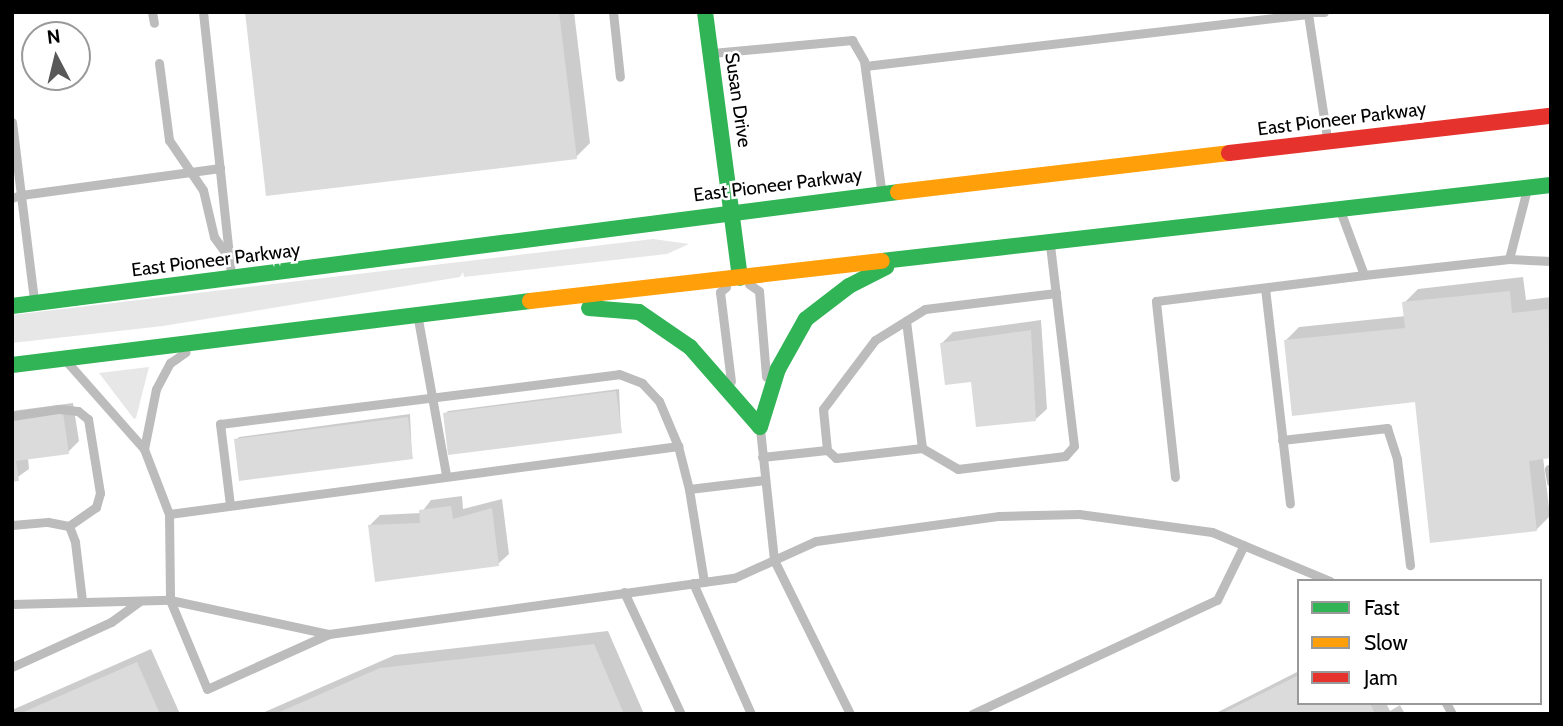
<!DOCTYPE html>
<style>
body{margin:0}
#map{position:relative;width:1563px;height:726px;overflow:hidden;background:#fff;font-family:Cabin,sans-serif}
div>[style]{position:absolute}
.green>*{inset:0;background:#e7e7e7}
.shadow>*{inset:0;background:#0003}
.building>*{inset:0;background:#dbdbdb}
.lane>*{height:9px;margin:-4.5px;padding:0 4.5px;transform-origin:4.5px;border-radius:4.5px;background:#bcbcbc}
.fast>*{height:16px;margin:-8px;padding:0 8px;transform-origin:8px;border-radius:8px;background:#30b455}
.slow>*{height:16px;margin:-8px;padding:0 8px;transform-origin:8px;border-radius:8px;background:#ff9f0a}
.jam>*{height:16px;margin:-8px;padding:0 8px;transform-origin:8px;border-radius:8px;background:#e5322d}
span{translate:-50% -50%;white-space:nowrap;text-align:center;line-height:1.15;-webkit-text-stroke:5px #fff;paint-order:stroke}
.street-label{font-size:19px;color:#000}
.frame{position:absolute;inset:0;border:14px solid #000;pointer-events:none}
.legend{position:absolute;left:1297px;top:579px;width:245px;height:126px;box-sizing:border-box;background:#fff;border:2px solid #999;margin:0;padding:9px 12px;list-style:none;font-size:21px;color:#000}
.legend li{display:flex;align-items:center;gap:14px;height:35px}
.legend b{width:35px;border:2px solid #999}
.north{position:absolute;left:21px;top:21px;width:70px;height:70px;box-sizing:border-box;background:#fff;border:2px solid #999;border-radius:50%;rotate:353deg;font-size:19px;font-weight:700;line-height:28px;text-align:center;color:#000}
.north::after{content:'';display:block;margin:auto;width:24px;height:32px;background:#595959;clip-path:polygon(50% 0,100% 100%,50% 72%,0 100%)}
</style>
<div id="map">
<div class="green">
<i style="clip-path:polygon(653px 239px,689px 244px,667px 254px,464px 277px,463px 272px,460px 277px,163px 326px,12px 343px,12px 315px)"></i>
<i style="clip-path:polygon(149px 367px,136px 418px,134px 419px,99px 373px)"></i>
</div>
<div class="shadow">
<i style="clip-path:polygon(246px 12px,574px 12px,590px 143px,576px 157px)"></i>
<i style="clip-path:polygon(1523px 277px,1526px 300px,1551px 297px,1551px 456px,1543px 457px,1550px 516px,1536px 530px,1416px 400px,1285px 341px,1299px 327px,1406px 316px,1404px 303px,1418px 289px)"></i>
<i style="clip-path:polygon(1041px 320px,1047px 409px,1036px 419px,973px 380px,942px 343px,953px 332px)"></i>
<i style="clip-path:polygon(619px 389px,621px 432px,445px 414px,448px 411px)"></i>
<i style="clip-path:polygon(73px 403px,79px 441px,68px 452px,28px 458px,29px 469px,12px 481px,12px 411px)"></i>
<i style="clip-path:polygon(410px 414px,412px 457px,236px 440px,239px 437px)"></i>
<i style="clip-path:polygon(462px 496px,463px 509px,502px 499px,509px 554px,498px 564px,369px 526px,380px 515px,421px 513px,431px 500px)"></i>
<i style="clip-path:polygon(608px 631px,644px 714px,260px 714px,395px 655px)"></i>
<i style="clip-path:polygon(151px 649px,180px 714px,12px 714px,12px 710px)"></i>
<i style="clip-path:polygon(1299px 671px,1299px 703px,1386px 703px,1390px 711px,1400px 705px,1405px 714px,1214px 714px)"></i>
</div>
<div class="building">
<i style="clip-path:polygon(245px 12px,559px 12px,577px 159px,266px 196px)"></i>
<i style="clip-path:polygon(1510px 291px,1512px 313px,1548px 309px,1551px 458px,1529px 461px,1537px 531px,1430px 543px,1415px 402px,1292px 416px,1284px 340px,1405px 328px,1402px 302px)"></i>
<i style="clip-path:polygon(1031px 330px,1036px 421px,976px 427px,971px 382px,945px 385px,940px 343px)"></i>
<i style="clip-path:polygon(616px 391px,622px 433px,448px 455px,443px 413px)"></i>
<i style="clip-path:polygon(63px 413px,69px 454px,16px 461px,19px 481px,12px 482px,12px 420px)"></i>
<i style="clip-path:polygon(408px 417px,413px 459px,239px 481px,234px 439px)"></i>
<i style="clip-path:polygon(451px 506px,453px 519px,492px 508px,499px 566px,375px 582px,368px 525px,420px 523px,419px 510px)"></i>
<i style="clip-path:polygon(594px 644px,624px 714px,275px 714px,380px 668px)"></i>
<i style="clip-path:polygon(137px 662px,160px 714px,19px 714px)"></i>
<i style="clip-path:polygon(1299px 675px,1299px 703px,1370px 703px,1375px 714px,1221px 714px)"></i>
</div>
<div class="lane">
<i style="left:152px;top:12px;width:11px;rotate:80deg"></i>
<i style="left:203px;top:12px;width:264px;rotate:83.9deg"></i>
<i style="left:613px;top:12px;width:65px;rotate:83.9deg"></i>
<i style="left:1308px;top:12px;width:16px"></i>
<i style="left:712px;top:53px;width:141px;rotate:-5.3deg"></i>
<i style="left:852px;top:40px;width:24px;rotate:60deg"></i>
<i style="left:864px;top:61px;width:129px;rotate:82.4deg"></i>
<i style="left:159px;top:63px;width:78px;rotate:82.6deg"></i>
<i style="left:169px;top:140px;width:60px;rotate:55.8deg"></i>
<i style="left:203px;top:190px;width:48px;rotate:76.8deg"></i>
<i style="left:214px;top:237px;width:24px;rotate:54deg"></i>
<i style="left:865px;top:66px;width:446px;rotate:-6.7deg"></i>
<i style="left:1308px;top:14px;width:125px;rotate:81.3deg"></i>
<i style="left:12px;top:122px;width:74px;rotate:83deg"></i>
<i style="left:21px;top:195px;width:9px;rotate:162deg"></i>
<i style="left:1341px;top:213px;width:66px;rotate:69.6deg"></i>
<i style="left:1364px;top:275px;width:146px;rotate:-6.3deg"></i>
<i style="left:1509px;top:259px;width:68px;rotate:-75.6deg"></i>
<i style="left:1050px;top:245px;width:202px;rotate:83.2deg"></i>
<i style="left:1074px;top:446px;width:13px;rotate:132deg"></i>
<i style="left:1065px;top:456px;width:108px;rotate:173.1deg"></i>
<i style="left:958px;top:469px;width:42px;rotate:-149.7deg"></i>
<i style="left:922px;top:448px;width:87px;rotate:173.4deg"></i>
<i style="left:836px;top:458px;width:12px;rotate:-138deg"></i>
<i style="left:827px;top:450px;width:41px;rotate:-95.6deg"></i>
<i style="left:823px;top:409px;width:86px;rotate:-53deg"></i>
<i style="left:875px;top:340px;width:59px;rotate:-31.8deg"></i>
<i style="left:925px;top:309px;width:132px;rotate:-7deg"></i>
<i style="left:1509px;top:259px;width:42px;rotate:2.7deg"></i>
<i style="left:749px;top:284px;width:12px;rotate:35deg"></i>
<i style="left:759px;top:291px;width:86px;rotate:85.3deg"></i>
<i style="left:726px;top:287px;width:8px;rotate:140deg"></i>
<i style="left:720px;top:292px;width:90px;rotate:83deg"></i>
<i style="left:1265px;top:288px;width:217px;rotate:83.4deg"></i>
<i style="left:34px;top:300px;width:106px;rotate:-97.1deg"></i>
<i style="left:21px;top:195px;width:201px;rotate:-7.7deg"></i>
<i style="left:418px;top:319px;width:158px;rotate:79.8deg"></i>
<i style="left:906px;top:321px;width:128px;rotate:82.8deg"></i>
<i style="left:68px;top:363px;width:115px;rotate:48.5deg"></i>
<i style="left:144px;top:449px;width:70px;rotate:69deg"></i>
<i style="left:169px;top:514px;width:86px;rotate:89.3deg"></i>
<i style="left:170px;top:600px;width:96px;rotate:67.4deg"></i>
<i style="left:207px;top:689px;width:134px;rotate:-24.3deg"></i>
<i style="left:12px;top:416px;width:48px;rotate:-8.5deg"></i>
<i style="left:59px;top:409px;width:19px;rotate:6deg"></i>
<i style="left:78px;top:411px;width:13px;rotate:39deg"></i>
<i style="left:88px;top:419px;width:75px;rotate:80.8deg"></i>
<i style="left:100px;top:493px;width:15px;rotate:106deg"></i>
<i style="left:96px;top:507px;width:33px;rotate:145deg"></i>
<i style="left:760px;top:429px;width:132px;rotate:83.9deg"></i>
<i style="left:774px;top:560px;width:172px;rotate:63.7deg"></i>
<i style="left:1282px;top:440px;width:106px;rotate:-6.5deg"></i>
<i style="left:1387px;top:428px;width:33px;rotate:72deg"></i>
<i style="left:1397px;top:459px;width:107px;rotate:83deg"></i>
<i style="left:144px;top:449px;width:61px;rotate:-78.7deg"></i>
<i style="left:156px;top:389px;width:30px;rotate:-62deg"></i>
<i style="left:170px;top:363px;width:19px;rotate:-35deg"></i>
<i style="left:762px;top:457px;width:65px;rotate:-6.1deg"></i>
<i style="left:1549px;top:469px;width:13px;rotate:81deg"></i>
<i style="left:1175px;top:477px;width:177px;rotate:-96.2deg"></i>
<i style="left:1156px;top:301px;width:210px;rotate:-7.1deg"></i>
<i style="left:230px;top:505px;width:82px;rotate:-97deg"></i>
<i style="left:220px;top:424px;width:402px;rotate:-7.1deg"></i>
<i style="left:619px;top:374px;width:25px;rotate:21deg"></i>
<i style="left:642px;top:383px;width:25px;rotate:47deg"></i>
<i style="left:659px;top:401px;width:49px;rotate:67.1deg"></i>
<i style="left:169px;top:514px;width:514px;rotate:-7.61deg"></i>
<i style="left:678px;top:446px;width:44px;rotate:75.7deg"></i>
<i style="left:12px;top:525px;width:36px;rotate:-5deg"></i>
<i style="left:48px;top:522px;width:21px;rotate:11deg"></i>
<i style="left:69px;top:526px;width:17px;rotate:69deg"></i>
<i style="left:75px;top:542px;width:59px;rotate:83.2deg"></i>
<i style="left:704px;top:582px;width:94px;rotate:-99.2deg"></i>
<i style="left:689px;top:489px;width:76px;rotate:-6.8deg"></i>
<i style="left:693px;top:583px;width:143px;rotate:66.1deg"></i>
<i style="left:624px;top:592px;width:135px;rotate:65deg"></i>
<i style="left:12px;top:604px;width:158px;rotate:-1.5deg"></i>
<i style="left:170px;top:600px;width:163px;rotate:12.1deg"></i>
<i style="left:329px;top:634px;width:409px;rotate:-7.9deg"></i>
<i style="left:734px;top:578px;width:90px;rotate:-24.3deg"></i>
<i style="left:816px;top:541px;width:185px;rotate:-7.8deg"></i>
<i style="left:999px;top:516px;width:80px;rotate:-1.4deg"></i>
<i style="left:1079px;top:514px;width:134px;rotate:7.7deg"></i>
<i style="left:1212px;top:532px;width:128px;rotate:22.6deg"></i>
<i style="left:12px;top:667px;width:109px;rotate:-24.4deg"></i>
<i style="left:111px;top:622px;width:36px;rotate:-36deg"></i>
<i style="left:1446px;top:703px;width:13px;rotate:61deg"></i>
<i style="left:972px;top:714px;width:270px;rotate:-25deg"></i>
<i style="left:1217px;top:600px;width:61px;rotate:-63.9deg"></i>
</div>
<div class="fast">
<i style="left:705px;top:12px;width:268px;rotate:82.5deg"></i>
<i style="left:882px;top:261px;width:673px;rotate:-6.48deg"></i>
<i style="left:12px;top:306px;width:893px;rotate:-7.33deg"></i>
<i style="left:589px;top:308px;width:50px;rotate:4.6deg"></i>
<i style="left:639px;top:312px;width:62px;rotate:34.5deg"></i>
<i style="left:690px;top:347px;width:106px;rotate:48.8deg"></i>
<i style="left:760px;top:427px;width:61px;rotate:-72.8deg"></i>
<i style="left:778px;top:369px;width:57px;rotate:-60.8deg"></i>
<i style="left:806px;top:319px;width:54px;rotate:-37.5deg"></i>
<i style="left:849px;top:286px;width:42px;rotate:-27.2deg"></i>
<i style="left:12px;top:365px;width:522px;rotate:-7.04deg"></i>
</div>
<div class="slow">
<i style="left:898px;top:192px;width:333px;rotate:-6.7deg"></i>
<i style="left:530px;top:301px;width:354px;rotate:-6.5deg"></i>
</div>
<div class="jam">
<i style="left:1229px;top:153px;width:324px;rotate:-6.6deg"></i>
</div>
<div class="street-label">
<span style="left:738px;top:100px;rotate:82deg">Susan Drive</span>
<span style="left:1342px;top:119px;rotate:-7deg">East Pioneer Parkway</span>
<span style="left:778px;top:185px;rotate:-7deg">East Pioneer Parkway</span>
<span style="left:216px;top:260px;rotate:-7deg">East Pioneer Parkway</span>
</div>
<div class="frame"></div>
<ul class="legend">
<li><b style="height:9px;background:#30b455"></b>Fast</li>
<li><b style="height:9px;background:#ff9f0a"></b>Slow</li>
<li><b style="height:9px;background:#e5322d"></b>Jam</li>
</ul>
<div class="north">N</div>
</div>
